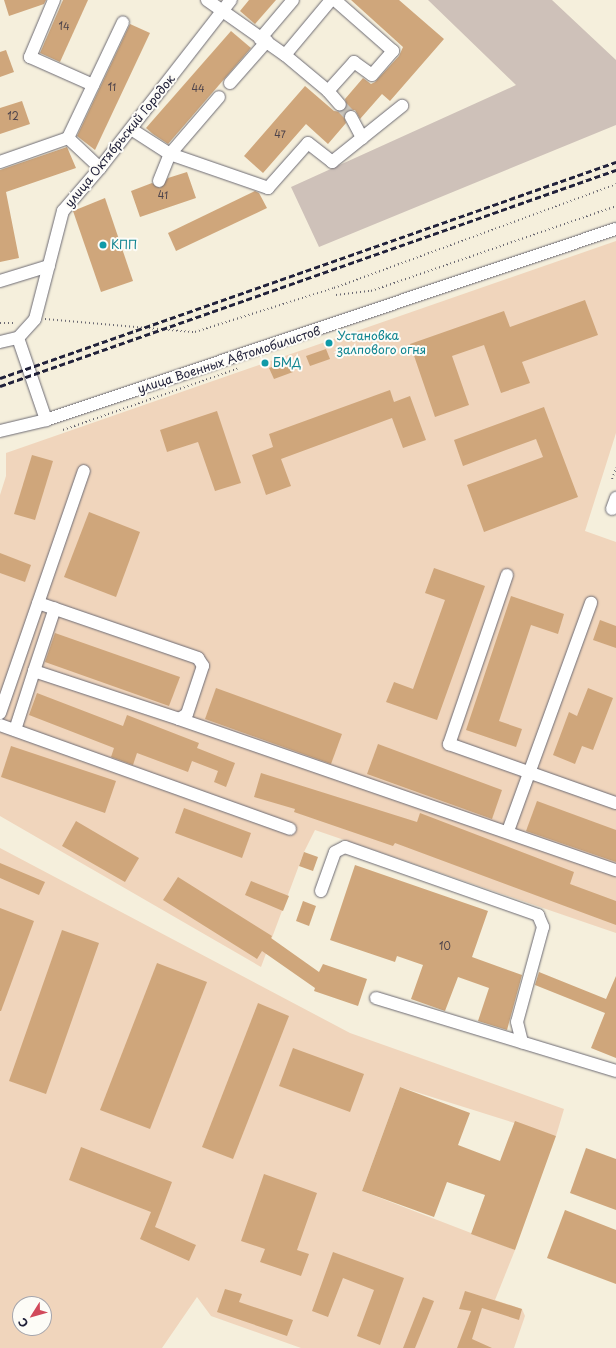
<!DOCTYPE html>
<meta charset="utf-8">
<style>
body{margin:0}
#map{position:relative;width:616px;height:1348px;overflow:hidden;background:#f5efdc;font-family:"Playpen Sans",sans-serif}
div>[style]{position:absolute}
.built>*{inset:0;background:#f0d5bc}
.industrial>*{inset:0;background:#cec1b9}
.building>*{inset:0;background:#cfa67b}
.minor-tunnel>*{height:12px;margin-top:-6px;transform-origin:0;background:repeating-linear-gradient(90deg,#cbc6bc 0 12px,transparent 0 18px)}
.path>*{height:2px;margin-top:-1px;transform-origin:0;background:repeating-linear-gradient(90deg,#6c6a73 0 1px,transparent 0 4px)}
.roads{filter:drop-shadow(0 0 1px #6c6a73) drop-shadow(0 0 1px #6c6a73)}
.minor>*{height:12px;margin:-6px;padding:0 6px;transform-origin:6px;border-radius:6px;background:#fff}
.rail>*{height:3px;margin-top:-1.5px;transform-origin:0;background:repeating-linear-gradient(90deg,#22223b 0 6px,transparent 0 9px)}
.dots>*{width:11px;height:11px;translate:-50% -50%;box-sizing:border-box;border:2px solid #fdfcf7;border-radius:50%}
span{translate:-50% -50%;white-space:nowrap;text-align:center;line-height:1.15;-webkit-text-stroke:4px #fdfcf7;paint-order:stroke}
.number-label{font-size:10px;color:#4d434b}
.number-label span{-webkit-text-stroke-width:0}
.street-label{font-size:12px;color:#22223b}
.culture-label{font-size:12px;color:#0d838f}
.left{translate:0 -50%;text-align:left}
.north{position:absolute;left:12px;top:1296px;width:40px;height:40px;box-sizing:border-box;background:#fdfcf7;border:1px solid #a5a5ac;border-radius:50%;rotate:233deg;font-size:11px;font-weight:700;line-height:16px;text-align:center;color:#22223b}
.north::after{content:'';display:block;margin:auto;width:14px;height:18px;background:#d1495b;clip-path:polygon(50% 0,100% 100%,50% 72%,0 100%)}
</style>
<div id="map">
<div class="built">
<i style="clip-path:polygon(616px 241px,616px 433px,585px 531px,616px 542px,616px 933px,315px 830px,304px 852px,261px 967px,0 816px,0 495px,6px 476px,6px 453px)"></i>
<i style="clip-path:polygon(evenodd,0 848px,350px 1033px,564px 1109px,556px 1136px,400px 1087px,362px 1191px,515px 1250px,495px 1300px,522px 1309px,525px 1316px,514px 1348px,301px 1348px,211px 1316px,197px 1297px,162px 1348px,0 1348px,0 848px,20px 1304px,44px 1304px,44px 1328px,20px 1328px,20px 1304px)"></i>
</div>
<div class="industrial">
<i style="clip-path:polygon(428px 0,552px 0,616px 60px,616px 125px,319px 247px,291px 187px,516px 85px)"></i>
</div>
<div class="building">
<i style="clip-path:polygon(4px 0,46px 0,44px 4px,9px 16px)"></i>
<i style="clip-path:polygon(63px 0,88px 0,60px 62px,40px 53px)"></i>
<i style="clip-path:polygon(249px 0,276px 0,255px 24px,240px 11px)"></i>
<i style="clip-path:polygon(351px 0,399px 0,444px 39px,390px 101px,382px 94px,360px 119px,355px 110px,347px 111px,344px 116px,346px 123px,328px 144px,306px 124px,263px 173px,244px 156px,305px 86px,334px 111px,342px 112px,347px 107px,345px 99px,363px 78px,371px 84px,375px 82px,399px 56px,403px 47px)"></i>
<i style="clip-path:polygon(130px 24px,150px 33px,95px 150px,77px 136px)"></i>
<i style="clip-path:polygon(231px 31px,251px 48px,168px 144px,153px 134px,146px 128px)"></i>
<i style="clip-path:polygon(6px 50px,14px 72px,0 77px,0 52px)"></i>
<i style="clip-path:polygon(22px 101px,30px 124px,0 134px,0 108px)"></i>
<i style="clip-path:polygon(67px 147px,76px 168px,6px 192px,19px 258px,0 262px,0 170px)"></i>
<i style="clip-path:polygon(187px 172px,196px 198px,140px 217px,131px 191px,152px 183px,160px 188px,168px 178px)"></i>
<i style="clip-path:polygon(255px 191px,259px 193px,267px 208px,176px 251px,168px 233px)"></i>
<i style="clip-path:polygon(105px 198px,133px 281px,101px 292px,73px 211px)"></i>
<i style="clip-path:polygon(585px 300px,598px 335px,522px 362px,530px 383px,501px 393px,484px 345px,452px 356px,469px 405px,435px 417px,410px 344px,504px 311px,510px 327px)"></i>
<i style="clip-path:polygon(326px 349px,330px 359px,310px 366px,306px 356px)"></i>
<i style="clip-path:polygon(289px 361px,293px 372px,274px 379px,269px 368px)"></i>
<i style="clip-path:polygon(390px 390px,394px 402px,410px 396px,426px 440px,403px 448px,392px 418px,281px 459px,291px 486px,266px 495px,252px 455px,273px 447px,269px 434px)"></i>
<i style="clip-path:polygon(544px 407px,578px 497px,484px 532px,467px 485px,543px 457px,536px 439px,463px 466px,454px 440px)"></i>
<i style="clip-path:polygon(217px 411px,241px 483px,215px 491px,198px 442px,167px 452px,160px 430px)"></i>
<i style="clip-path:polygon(32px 455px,53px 461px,35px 520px,14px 514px)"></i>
<i style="clip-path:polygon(89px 512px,140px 532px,116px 597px,64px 577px)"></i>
<i style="clip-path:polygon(0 553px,31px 565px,25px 582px,0 573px)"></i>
<i style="clip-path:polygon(434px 568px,485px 586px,437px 720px,386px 702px,394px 682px,413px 689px,445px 600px,425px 593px)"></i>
<i style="clip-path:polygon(511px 596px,564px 614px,558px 634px,531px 625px,499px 721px,522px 729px,516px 747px,466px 730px)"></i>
<i style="clip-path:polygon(600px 620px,616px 626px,616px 648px,593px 640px)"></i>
<i style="clip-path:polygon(55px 633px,180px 677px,169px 706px,45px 662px)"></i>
<i style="clip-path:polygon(216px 688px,342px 734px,331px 764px,205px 719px)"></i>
<i style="clip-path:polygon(588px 688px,613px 698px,593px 750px,582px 746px,575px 764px,553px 755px,569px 712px,577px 716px)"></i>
<i style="clip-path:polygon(37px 693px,123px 726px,127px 715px,199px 743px,197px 748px,235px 763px,226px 787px,214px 782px,218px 771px,192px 761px,188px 772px,137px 753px,133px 765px,111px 757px,114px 748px,29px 715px)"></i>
<i style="clip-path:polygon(378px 744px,502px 790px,492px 819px,367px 774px)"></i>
<i style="clip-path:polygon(11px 746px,116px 781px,105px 813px,1px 777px)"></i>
<i style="clip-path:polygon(261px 773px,417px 822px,420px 813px,574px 872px,570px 884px,616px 901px,616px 925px,395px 843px,393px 846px,294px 812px,295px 809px,254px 797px)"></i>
<i style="clip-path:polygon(537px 801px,616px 830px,616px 862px,526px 831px)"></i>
<i style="clip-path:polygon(184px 808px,251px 833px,242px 858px,175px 833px)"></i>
<i style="clip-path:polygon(76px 821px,139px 858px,125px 882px,62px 846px)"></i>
<i style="clip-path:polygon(304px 852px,318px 857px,313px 871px,299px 866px)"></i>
<i style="clip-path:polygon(0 863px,45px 882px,39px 895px,0 878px)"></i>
<i style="clip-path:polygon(355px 865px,488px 911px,472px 957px,522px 975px,507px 1030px,478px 1021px,489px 988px,458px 977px,445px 1011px,411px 999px,423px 965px,397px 956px,395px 962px,330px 940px)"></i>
<i style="clip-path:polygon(178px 877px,272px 936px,271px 938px,319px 972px,323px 964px,367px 979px,358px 1006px,314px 991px,315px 988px,262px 951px,257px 959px,163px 900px)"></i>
<i style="clip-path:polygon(251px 881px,289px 896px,283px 911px,245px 895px)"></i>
<i style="clip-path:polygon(303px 901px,316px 906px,309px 926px,296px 921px)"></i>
<i style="clip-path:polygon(0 908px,34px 921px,1px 1011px,0 1011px)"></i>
<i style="clip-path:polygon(62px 930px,99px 943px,46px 1094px,9px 1081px)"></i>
<i style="clip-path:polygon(157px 963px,207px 982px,150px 1129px,100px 1110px)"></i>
<i style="clip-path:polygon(539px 972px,606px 999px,616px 976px,616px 1058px,591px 1048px,605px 1013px,535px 985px)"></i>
<i style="clip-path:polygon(258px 1003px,289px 1016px,233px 1159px,202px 1147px)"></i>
<i style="clip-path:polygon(293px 1048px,364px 1074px,350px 1112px,279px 1086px)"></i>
<i style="clip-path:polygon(400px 1087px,470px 1113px,458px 1145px,500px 1161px,515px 1121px,556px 1136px,515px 1250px,471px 1234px,485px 1195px,447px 1182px,434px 1217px,362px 1191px)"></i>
<i style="clip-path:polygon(81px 1147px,172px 1182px,155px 1227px,196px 1245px,189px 1261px,140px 1239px,151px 1212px,69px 1180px)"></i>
<i style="clip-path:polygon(586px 1148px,616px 1159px,616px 1210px,570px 1193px)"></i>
<i style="clip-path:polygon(264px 1174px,317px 1193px,297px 1250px,309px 1254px,301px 1276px,260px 1262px,265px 1249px,241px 1241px)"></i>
<i style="clip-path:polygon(565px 1210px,616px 1230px,616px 1284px,547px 1258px)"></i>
<i style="clip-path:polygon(333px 1252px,404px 1278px,380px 1345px,357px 1336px,374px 1290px,343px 1278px,328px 1317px,312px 1311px)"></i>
<i style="clip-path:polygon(225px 1289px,242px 1294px,239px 1302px,293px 1320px,287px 1336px,217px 1312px)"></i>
<i style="clip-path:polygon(465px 1291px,522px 1309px,519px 1320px,482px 1308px,472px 1339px,492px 1348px,457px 1348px,471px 1311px,459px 1309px)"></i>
<i style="clip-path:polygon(423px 1297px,434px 1301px,415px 1348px,403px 1348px)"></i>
</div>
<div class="minor-tunnel">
<i style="left:340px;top:105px;width:16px;rotate:47deg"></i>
</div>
<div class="path">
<i style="left:336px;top:295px;width:35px;rotate:-7deg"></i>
<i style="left:371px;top:291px;width:259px;rotate:-19.1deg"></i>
<i style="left:45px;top:319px;width:151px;rotate:5deg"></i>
<i style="left:195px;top:332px;width:146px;rotate:-17.6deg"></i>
<i style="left:334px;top:288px;width:301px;rotate:-20.2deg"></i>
<i style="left:0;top:323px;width:16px"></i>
<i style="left:63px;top:430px;width:187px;rotate:-19.4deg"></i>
<i style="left:612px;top:479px;width:12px;rotate:-70deg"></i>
</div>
<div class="roads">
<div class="minor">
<i style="left:54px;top:0;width:62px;rotate:112.8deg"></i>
<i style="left:30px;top:57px;width:69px;rotate:24deg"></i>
<i style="left:207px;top:0;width:95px;rotate:35.2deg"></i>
<i style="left:285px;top:55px;width:56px;rotate:39.9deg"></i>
<i style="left:328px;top:91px;width:18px;rotate:49deg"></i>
<i style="left:260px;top:39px;width:51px;rotate:-49.8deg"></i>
<i style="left:285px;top:55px;width:72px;rotate:-50.1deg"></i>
<i style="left:230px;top:83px;width:56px;rotate:-48.6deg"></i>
<i style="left:328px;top:91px;width:39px;rotate:-48deg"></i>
<i style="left:354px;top:62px;width:22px;rotate:36deg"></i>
<i style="left:372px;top:75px;width:32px;rotate:-49deg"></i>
<i style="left:393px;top:51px;width:77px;rotate:-138.7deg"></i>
<i style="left:351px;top:117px;width:24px;rotate:62deg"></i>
<i style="left:131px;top:129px;width:46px;rotate:32.7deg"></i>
<i style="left:170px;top:154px;width:104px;rotate:19.1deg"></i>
<i style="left:268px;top:188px;width:60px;rotate:-48.4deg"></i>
<i style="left:308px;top:143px;width:31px;rotate:38deg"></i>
<i style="left:332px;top:162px;width:90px;rotate:-38.7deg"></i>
<i style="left:0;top:162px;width:72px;rotate:-19.4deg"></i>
<i style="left:100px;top:168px;width:44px;rotate:-136.8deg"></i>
<i style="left:68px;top:138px;width:128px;rotate:-64.6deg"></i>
<i style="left:159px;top:181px;width:29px;rotate:-68deg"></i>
<i style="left:170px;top:154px;width:75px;rotate:-49.3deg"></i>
<i style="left:0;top:281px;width:51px;rotate:-17deg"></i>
<i style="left:18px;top:338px;width:25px;rotate:-48deg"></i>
<i style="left:35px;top:319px;width:112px;rotate:-75.5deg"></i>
<i style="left:63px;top:211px;width:57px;rotate:-49.3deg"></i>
<i style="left:100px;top:168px;width:213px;rotate:-52.1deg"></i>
<i style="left:18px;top:338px;width:87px;rotate:71.1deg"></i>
<i style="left:0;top:342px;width:18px;rotate:-13deg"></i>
<i style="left:0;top:431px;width:47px;rotate:-13.4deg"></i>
<i style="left:46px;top:420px;width:601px;rotate:-18.53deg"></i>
<i style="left:612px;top:509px;width:12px;rotate:-70deg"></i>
<i style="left:507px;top:575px;width:179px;rotate:108.9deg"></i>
<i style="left:449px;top:744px;width:177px;rotate:19.5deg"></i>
<i style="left:34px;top:671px;width:66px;rotate:-71.6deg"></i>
<i style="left:0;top:713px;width:256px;rotate:-70.9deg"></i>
<i style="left:179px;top:719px;width:462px;rotate:19.1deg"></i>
<i style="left:0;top:725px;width:308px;rotate:19.7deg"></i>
<i style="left:15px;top:730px;width:62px;rotate:-72.1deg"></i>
<i style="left:34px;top:671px;width:153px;rotate:18.3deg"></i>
<i style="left:179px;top:719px;width:9px;rotate:-32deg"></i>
<i style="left:187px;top:714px;width:51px;rotate:-71.6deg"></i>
<i style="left:203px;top:666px;width:9px;rotate:-122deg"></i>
<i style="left:198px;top:658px;width:169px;rotate:-161deg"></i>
<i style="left:508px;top:831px;width:243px;rotate:-70deg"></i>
<i style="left:321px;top:891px;width:41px;rotate:-70.3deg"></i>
<i style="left:335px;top:852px;width:11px;rotate:-27deg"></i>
<i style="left:345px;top:847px;width:205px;rotate:19.4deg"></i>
<i style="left:538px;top:915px;width:13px;rotate:67deg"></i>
<i style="left:543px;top:927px;width:98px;rotate:105.3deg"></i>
<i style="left:517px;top:1022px;width:21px;rotate:76deg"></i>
<i style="left:376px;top:998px;width:251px;rotate:16.9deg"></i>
</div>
</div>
<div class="rail">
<i style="left:0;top:378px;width:653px;rotate:-19.32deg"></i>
<i style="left:0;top:386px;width:653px;rotate:-19.32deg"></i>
</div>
<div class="dots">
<i style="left:103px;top:245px;background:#0f9aa8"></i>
<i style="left:329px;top:343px;background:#0f9aa8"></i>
<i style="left:265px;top:363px;background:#0f9aa8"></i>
</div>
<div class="number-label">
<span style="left:64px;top:26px">14</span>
<span style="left:112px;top:87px">11</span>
<span style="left:198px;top:88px">44</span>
<span style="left:13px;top:116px">12</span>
<span style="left:280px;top:134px">47</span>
<span style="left:163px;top:195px">41</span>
<span style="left:445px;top:946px">10</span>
</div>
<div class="street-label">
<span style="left:120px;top:141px;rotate:-51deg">улица Октябрьский Городок</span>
<span style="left:229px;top:360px;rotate:-18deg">улица Военных Автомобилистов</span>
</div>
<div class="culture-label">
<span class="left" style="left:111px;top:245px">КПП</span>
<span class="left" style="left:337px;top:343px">Установка<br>залпового огня</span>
<span class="left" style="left:273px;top:363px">БМД</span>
</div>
<div class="north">С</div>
</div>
